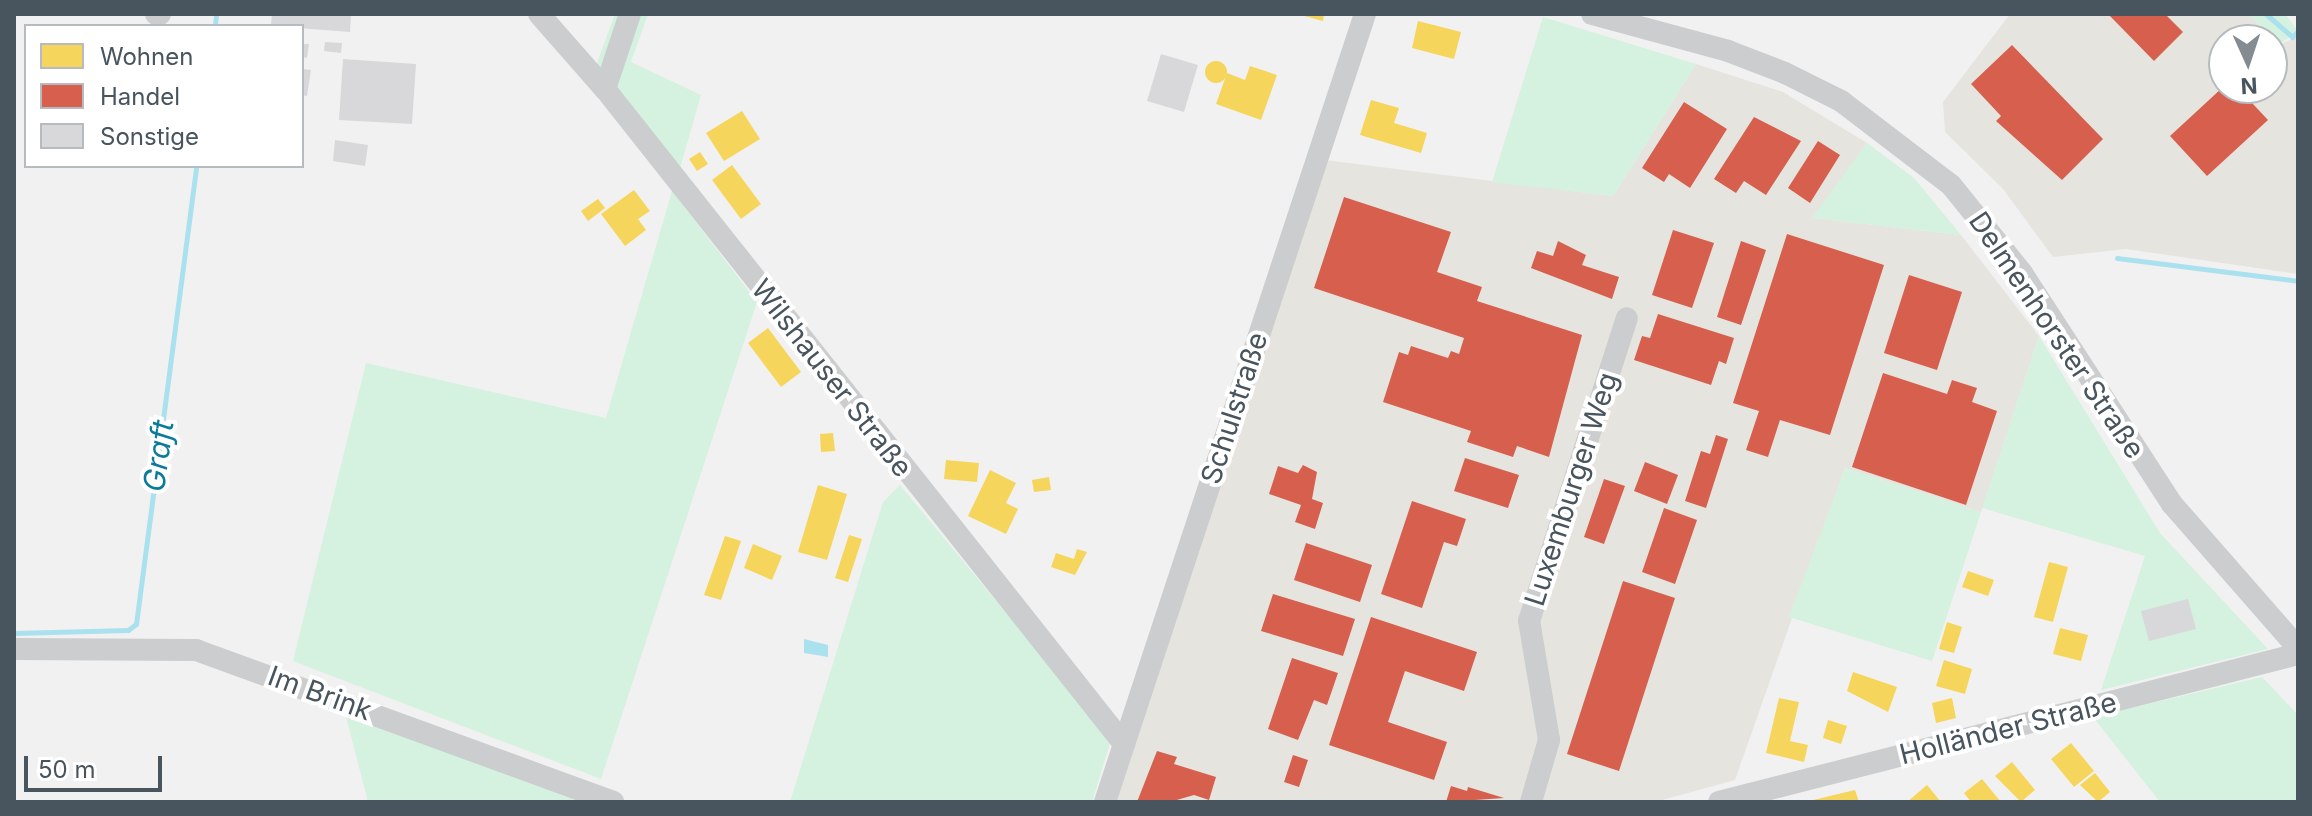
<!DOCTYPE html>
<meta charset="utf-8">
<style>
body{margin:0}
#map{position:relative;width:2312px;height:816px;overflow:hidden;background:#f2f1f1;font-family:Inter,sans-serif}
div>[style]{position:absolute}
.commercial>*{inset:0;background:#e6e4df}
.green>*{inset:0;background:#d5f1df}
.water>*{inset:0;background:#aae1ef}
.homes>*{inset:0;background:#f6d55c}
.round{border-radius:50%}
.shops>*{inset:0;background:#d6604d}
.stream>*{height:5px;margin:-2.5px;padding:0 2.5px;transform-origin:2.5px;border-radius:2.5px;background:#aae1ef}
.building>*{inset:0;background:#d8d8da}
.minor>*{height:22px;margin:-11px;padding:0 11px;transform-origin:11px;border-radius:11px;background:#cbcdcf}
span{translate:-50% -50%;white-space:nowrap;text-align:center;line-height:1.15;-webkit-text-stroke:8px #fff;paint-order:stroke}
.street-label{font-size:28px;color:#48545e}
.water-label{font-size:30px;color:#0a7b98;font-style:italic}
.frame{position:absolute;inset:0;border:16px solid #48545e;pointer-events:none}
.legend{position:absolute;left:24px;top:24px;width:280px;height:144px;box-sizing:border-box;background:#fff;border:2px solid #b6bbbf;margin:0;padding:10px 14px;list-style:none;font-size:24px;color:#48545e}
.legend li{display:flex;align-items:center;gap:16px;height:40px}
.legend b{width:40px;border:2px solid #b6bbbf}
.north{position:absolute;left:2208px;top:24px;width:80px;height:80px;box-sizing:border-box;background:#fff;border:2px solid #b6bbbf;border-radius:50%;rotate:177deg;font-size:22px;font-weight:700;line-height:32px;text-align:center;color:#48545e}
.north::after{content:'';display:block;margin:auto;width:28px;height:36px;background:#848b91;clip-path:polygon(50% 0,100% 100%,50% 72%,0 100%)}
.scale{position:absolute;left:24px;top:756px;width:138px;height:36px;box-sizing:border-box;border:4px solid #48545e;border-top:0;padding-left:10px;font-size:24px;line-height:28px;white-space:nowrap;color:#48545e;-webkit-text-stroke:6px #fff;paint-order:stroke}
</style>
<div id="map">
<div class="commercial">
<i style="clip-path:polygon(evenodd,2010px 14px,2249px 14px,2278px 45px,2298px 37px,2298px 274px,2126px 249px,2053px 257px,2003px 189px,1945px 132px,1943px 102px,2010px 14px,2224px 40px,2272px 40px,2272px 88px,2224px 88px,2224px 40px)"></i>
<i style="clip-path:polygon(1696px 64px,1783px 92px,1867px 143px,1813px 218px,1961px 235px,2039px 336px,1981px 512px,1845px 468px,1735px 780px,1655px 802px,1114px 802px,1325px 160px,1613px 196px)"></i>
</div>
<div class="green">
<i style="clip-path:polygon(615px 14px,648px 14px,631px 62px,701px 95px,680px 168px,595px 68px)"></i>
<i style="clip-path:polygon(2249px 14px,2285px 14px,2298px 31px,2278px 45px)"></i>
<i style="clip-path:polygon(1543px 17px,1696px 64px,1613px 196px,1492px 182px)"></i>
<i style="clip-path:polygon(1867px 143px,1914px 178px,1961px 235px,1812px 218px)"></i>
<i style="clip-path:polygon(672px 191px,757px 302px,601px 779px,293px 661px,366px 363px,606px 418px)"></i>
<i style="clip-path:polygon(2039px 336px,2160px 533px,2268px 649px,2101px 690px,2145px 556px,1982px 508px)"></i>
<i style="clip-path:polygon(1845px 468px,1981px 512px,1932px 661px,1789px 617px)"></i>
<i style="clip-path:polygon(900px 485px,1111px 740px,1092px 802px,790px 802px,883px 502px)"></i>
<i style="clip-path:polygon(2262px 677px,2298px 715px,2298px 802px,2160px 802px,2093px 717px)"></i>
<i style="clip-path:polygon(344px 709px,585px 802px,368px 802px)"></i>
</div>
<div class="water">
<i style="clip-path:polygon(804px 639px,828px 645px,828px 657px,804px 653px)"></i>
</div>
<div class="homes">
<i style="clip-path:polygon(1297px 14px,1324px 14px,1323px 21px)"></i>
<i style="clip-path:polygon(1418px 21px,1461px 32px,1454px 59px,1412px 48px)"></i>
<i class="round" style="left:1205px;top:61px;width:22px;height:22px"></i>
<i style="clip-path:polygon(1250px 66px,1277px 75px,1261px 120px,1216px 104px,1227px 73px,1245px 80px)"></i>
<i style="clip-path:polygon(1371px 100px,1399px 108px,1394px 123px,1427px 133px,1421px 153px,1360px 135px)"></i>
<i style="clip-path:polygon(742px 111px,760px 139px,724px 161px,706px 133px)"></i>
<i style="clip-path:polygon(700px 152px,708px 164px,697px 171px,689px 159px)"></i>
<i style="clip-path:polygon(732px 165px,761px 204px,741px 219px,712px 180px)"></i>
<i style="clip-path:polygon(634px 190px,650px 211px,638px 219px,646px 230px,625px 246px,601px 214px)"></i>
<i style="clip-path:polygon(598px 199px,605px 208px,588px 221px,581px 211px)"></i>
<i style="clip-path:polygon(768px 328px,801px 372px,781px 387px,748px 343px)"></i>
<i style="clip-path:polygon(833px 433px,835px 451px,821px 452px,820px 434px)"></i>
<i style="clip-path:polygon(946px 460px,979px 463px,977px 482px,944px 479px)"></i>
<i style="clip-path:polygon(990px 470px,1016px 483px,1006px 503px,1018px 509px,1006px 534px,968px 516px)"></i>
<i style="clip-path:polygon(1049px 477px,1051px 490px,1034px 492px,1032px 480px)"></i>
<i style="clip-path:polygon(818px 485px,847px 494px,827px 560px,798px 552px)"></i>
<i style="clip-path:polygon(849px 535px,862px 539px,848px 582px,835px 578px)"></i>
<i style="clip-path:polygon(725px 536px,741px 541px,721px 600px,704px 595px)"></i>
<i style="clip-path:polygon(753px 544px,782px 556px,772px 580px,744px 568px)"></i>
<i style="clip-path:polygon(1077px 549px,1087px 552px,1075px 575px,1051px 567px,1056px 553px,1074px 559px)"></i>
<i style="clip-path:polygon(2049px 562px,2068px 567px,2053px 622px,2034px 617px)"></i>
<i style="clip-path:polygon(1968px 571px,1994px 580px,1988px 596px,1962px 587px)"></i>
<i style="clip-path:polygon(1947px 622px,1962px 627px,1954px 653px,1939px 649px)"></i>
<i style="clip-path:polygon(2060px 628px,2088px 635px,2081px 661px,2053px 654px)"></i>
<i style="clip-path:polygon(1944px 660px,1972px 669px,1965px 694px,1936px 686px)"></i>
<i style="clip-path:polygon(1853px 672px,1897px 687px,1888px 712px,1847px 691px)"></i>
<i style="clip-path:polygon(1779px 698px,1799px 702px,1790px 741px,1808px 745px,1804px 762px,1766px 753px)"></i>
<i style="clip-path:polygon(1952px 698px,1956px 718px,1936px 723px,1932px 703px)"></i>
<i style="clip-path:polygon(1828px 720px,1847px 726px,1841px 744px,1823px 738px)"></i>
<i style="clip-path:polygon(2071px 743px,2094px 771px,2074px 787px,2051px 759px)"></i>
<i style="clip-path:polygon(2012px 762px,2035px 790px,2021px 802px,1995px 776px)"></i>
<i style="clip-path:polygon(2095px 773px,2110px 792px,2098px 802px,2080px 785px)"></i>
<i style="clip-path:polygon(1982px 779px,2001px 802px,1971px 802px,1964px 793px)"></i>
<i style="clip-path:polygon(1927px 785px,1941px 802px,1907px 802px)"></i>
<i style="clip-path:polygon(1855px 790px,1859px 802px,1809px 802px,1809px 801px)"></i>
</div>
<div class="shops">
<i style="clip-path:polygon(2108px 14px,2165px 14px,2183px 32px,2154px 61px)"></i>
<i style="clip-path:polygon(2012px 45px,2103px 139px,2062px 180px,1996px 121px,2001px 116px,1971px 84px)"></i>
<i style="clip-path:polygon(2222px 88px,2238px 88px,2268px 120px,2207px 176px,2170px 136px)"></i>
<i style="clip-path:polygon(1684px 102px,1727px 129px,1690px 188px,1669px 174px,1664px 182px,1642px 168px)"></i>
<i style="clip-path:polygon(1754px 117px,1801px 141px,1766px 195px,1744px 181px,1736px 193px,1714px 179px)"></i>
<i style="clip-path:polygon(1818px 141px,1840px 155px,1810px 203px,1788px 188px)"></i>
<i style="clip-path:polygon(1344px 197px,1451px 232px,1437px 272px,1482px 287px,1477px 301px,1582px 335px,1549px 457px,1517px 446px,1513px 457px,1467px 442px,1471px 431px,1383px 402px,1399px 352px,1408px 355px,1411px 346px,1448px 358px,1451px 351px,1459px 354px,1464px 338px,1314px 288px)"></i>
<i style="clip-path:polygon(1673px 230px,1714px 243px,1692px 308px,1652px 295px)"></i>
<i style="clip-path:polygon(1787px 234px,1884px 265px,1830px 435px,1780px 420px,1768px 457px,1746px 450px,1759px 411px,1733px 403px)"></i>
<i style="clip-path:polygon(1558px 241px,1586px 255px,1582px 265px,1619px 277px,1612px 299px,1531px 268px,1537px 251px,1553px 256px)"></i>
<i style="clip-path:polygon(1741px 241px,1766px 250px,1741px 325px,1717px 317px)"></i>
<i style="clip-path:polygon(1909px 275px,1962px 292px,1937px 370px,1884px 353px)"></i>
<i style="clip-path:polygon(1658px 314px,1734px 338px,1726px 364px,1719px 361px,1711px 385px,1634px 360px,1642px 336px,1650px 338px)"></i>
<i style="clip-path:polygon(1883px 373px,1947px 394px,1952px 380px,1977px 388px,1972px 402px,1997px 411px,1966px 505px,1852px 467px)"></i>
<i style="clip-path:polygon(1716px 435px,1728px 439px,1706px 508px,1685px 501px,1701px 451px,1710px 454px)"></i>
<i style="clip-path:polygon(1465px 458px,1519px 475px,1508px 508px,1454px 491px)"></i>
<i style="clip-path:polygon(1645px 462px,1678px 475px,1667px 504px,1634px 491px)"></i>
<i style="clip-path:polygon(1303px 465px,1317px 472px,1312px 499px,1323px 503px,1315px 529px,1295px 522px,1301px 505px,1269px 494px,1278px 466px,1298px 473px)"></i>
<i style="clip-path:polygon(1604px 479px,1625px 486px,1604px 544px,1584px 537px)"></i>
<i style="clip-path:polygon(1412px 501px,1466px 519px,1457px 546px,1444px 542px,1422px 608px,1381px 594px)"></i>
<i style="clip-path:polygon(1664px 508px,1697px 520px,1675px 584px,1642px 572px)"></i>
<i style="clip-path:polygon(1306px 543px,1372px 565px,1360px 602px,1294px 580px)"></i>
<i style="clip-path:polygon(1623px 581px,1675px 598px,1619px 771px,1567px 754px)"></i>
<i style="clip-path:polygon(1273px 594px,1355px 619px,1343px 656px,1261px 631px)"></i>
<i style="clip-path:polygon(1371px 617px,1477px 652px,1464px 691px,1405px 671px,1388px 722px,1447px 742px,1434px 780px,1329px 745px)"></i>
<i style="clip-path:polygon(1292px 658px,1338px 673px,1327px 705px,1314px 700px,1298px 740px,1268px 729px)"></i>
<i style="clip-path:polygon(1157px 751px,1177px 757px,1174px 764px,1216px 777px,1209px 800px,1194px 795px,1170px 802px,1137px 802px)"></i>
<i style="clip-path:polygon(1293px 755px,1308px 760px,1299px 787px,1284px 782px)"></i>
<i style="clip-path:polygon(1451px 786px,1467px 791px,1468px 787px,1504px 798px,1446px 802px)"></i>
</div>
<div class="stream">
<i style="left:2266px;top:14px;width:35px;rotate:41deg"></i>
<i style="left:2292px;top:37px;width:8px;rotate:-45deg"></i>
<i style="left:215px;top:26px;width:12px;rotate:-85deg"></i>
<i style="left:2117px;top:258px;width:182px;rotate:7.2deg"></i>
<i style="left:14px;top:633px;width:114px;rotate:-1.5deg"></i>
<i style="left:128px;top:630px;width:10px;rotate:-37deg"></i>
<i style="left:136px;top:624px;width:462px;rotate:-82.5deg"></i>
</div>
<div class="building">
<i style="clip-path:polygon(272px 14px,351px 14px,350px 32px,271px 26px)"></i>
<i style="clip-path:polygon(325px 42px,342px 43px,341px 53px,324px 51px)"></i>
<i style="clip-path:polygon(302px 44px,309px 44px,307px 58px,302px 57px)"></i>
<i style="clip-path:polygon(1161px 54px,1198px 65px,1184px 112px,1147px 101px)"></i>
<i style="clip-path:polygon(343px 59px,416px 64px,412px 124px,339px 120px)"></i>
<i style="clip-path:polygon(302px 69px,311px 70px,307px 96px,302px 95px)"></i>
<i style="clip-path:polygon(335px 140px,368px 145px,365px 166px,333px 161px)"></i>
<i style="clip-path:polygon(2188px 599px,2196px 629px,2149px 641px,2141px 611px)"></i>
</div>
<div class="minor">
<i style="left:156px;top:14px;width:4px"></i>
<i style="left:539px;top:14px;width:100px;rotate:48.7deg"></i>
<i style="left:605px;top:89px;width:836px;rotate:51.61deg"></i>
<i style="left:1592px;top:14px;width:141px;rotate:15.2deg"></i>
<i style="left:1728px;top:51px;width:61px;rotate:21.1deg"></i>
<i style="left:1785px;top:73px;width:63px;rotate:26.6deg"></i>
<i style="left:1841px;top:101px;width:138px;rotate:37.4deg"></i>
<i style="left:1951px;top:185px;width:113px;rotate:51.1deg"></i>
<i style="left:2022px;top:273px;width:275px;rotate:57deg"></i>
<i style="left:2172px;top:504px;width:191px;rotate:48.8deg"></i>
<i style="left:605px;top:89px;width:79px;rotate:-71.6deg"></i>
<i style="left:14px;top:649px;width:182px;rotate:0.3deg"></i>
<i style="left:196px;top:650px;width:444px;rotate:20deg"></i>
<i style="left:1105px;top:802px;width:830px;rotate:-71.74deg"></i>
<i style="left:1531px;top:802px;width:65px;rotate:-73.8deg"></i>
<i style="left:1549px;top:740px;width:121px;rotate:-99.5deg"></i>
<i style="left:1529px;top:621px;width:318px;rotate:-72.1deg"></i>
<i style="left:1719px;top:802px;width:598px;rotate:-14.34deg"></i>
</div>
<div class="street-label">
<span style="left:2057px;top:335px;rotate:56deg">Delmenhorster Straße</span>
<span style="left:832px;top:378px;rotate:52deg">Wilshauser Straße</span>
<span style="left:1234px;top:408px;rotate:-72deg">Schulstraße</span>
<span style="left:1571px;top:489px;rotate:-72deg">Luxemburger Weg</span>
<span style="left:320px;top:693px;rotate:20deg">Im Brink</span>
<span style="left:2008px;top:728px;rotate:-14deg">Holländer Straße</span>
</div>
<div class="water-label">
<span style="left:158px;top:456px;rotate:-82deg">Graft</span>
</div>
<div class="frame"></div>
<ul class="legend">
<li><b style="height:22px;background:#f6d55c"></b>Wohnen</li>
<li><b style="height:22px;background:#d6604d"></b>Handel</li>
<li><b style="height:22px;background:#d8d8da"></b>Sonstige</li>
</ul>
<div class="north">N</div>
<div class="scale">50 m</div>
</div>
